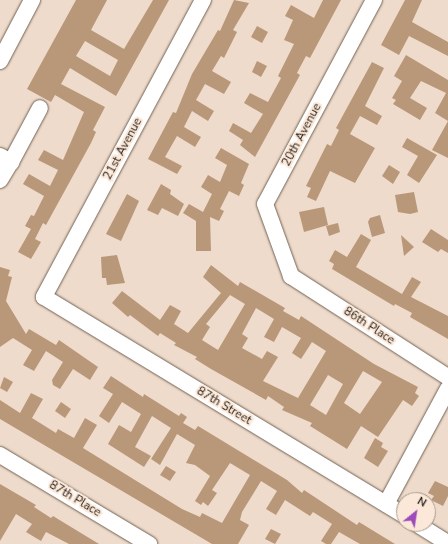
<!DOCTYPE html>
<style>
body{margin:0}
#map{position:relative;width:448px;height:544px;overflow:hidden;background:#eedbcb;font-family:"Nunito Sans",sans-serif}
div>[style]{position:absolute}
.building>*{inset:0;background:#b99879}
.roads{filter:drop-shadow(0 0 1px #716153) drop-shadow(0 0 1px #716153)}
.minor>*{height:16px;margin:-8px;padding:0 8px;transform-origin:8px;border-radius:8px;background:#fff}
span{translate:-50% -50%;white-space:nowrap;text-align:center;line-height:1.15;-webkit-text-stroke:4px #fbe8d8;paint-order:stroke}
.street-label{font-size:12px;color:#241d17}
.north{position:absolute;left:396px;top:492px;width:40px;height:40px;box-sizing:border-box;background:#fbe8d8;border:1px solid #a5978b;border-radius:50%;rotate:30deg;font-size:11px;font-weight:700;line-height:16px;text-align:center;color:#241d17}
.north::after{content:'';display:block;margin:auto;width:14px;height:18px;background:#9d4bba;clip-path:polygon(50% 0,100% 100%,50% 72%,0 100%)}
</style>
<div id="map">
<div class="building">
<i style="clip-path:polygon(evenodd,76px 0,107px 0,91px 30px,124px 49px,153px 0,169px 0,116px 96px,70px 68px,61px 84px,105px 107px,93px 130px,96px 132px,91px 143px,46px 225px,43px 223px,35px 239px,41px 242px,31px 259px,18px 252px,31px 229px,25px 226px,31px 215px,34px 216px,44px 196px,23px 184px,29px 174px,50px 186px,58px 170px,38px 160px,44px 150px,63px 160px,84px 112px,55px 95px,51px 102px,27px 89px,76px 0,85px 41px,118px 60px,110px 76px,76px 56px,85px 41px)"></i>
<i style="clip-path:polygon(234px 0,249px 3px,233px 30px,237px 32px,224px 58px,221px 56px,212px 71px,231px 82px,224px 94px,205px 84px,196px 100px,214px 111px,208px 121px,192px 111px,184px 127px,201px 137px,195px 147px,177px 136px,165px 157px,182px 166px,177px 174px,148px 159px,173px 112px,176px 113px,192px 74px,218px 30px,220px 31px)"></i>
<i style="clip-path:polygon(323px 0,341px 0,310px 58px,306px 56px,297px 73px,300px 75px,255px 157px,240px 145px,243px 140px,229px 131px,233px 123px,251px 133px,263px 114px,244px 103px,250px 93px,268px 102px,281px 78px,278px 76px,294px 44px,284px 40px,293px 20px,285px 16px,291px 5px,314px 18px)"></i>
<i style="clip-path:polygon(405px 0,422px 0,412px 22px,448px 42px,448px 56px,409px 36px,399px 55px,381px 45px)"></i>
<i style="clip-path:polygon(257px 26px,268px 32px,262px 43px,251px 37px)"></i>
<i style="clip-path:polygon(406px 55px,448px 80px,448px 158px,432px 150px,448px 121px,435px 113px,446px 93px,421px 81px,410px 98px,427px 108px,420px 120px,393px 104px,396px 100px,392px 98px,402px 81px,394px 76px)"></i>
<i style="clip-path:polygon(257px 61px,267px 66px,261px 77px,252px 72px)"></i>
<i style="clip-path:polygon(372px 62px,384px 68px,365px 106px,382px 116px,377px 125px,360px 116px,350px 134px,375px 148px,355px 183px,330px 171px,316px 201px,307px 197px,311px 188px,306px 186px,327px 144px,331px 146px,339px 130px,336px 128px)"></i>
<i style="clip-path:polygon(407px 138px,437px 155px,419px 183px,407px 175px,418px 156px,402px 147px)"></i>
<i style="clip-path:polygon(221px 148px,249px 164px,241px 183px,244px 185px,239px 196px,229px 191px,220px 209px,224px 211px,219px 221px,210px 217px,211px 251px,196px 251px,196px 221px,183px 213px,189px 204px,203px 212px,212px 194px,201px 187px,208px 175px,220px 182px,227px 165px,215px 158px)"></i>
<i style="clip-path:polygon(389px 165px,400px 172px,393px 184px,382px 176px)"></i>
<i style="clip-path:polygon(161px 184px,171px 190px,170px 194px,184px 204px,178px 216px,162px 208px,158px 215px,147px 210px)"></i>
<i style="clip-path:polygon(414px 192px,418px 212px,410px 214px,398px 212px,395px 195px)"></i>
<i style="clip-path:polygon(127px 194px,139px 201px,121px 241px,106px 234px)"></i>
<i style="clip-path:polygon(324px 207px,328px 225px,304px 232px,299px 212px)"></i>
<i style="clip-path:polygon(380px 215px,385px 233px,372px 237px,368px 222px,370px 218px)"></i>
<i style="clip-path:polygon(338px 223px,340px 232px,329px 236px,326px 226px)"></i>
<i style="clip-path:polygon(431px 229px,448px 240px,448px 253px,441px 249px,438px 252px,422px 242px)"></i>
<i style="clip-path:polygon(361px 234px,371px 240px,356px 267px,402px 294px,412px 277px,421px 282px,411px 297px,448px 316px,448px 339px,410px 317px,412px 313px,395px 304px,394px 306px,332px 269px,334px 264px,329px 261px,335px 250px,347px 257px)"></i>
<i style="clip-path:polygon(401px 235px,414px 247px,404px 256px)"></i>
<i style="clip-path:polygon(117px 255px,125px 283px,107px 285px,106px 278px,102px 278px,101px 257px)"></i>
<i style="clip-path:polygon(evenodd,211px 265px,238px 286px,240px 282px,285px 308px,283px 311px,299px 320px,301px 316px,374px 364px,418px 387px,415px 393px,419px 396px,412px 406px,403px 400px,378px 437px,361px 426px,347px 449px,310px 426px,312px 423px,282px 410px,284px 407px,268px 396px,266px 400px,211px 369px,195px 359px,197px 357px,174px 345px,176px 343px,160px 333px,158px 336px,130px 315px,128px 317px,112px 303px,122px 291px,160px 320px,170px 305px,181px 311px,174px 324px,188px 333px,221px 293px,203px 277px,211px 265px,230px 295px,245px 304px,218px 350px,202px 340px,210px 327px,206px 324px,230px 295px,211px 265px,256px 308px,274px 319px,264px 337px,274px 342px,282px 327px,301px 338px,292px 353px,301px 359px,312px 342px,326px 351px,298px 398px,263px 381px,278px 357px,267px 351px,262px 359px,242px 348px,248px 338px,242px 334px,256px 308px,211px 265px,363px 371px,382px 382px,360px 414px,344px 403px,363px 371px,211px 265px,328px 375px,343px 384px,326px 415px,310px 405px,328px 375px)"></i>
<i style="clip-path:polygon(0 267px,10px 270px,8px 276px,12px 277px,6px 301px,26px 334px,29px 329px,56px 345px,59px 340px,98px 367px,90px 380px,73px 369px,60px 389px,53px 385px,52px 380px,63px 362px,46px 351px,34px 371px,23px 365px,32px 350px,13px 338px,0 347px)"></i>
<i style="clip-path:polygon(111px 376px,143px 397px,144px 394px,179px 416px,181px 413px,187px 417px,183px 423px,195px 430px,198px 426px,287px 480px,302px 493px,304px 490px,357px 525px,359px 522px,395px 544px,360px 544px,339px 532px,331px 544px,326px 544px,321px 541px,332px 524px,313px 512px,310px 516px,285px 500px,276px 515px,266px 509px,277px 491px,261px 481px,242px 512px,240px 520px,249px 525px,238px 544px,212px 544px,0 419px,0 400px,20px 413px,31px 393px,43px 399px,32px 418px,56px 433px,58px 429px,74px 438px,85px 418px,97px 425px,83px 448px,182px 509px,200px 517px,202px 513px,222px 523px,250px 475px,230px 463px,212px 490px,217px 493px,208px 506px,203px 502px,201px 505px,195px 501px,210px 476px,195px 465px,186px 463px,195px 445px,177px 434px,160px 465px,151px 459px,171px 428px,152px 416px,135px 447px,151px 456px,144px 467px,108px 444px,119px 425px,131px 432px,141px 414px,122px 402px,109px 423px,99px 416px,113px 394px,103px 388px)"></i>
<i style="clip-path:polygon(4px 377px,13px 382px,7px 392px,0 388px)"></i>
<i style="clip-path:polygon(61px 402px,71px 409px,65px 418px,55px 411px)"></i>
<i style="clip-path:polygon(375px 438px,383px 443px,381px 447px,388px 451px,378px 467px,364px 458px)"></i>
<i style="clip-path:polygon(166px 466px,176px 472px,170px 481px,160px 475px)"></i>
<i style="clip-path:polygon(435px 481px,448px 487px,448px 496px,443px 506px,431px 500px,434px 496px,428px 493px)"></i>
<i style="clip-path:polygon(0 484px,36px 505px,34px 507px,51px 518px,53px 516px,99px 544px,69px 544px,46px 532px,41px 541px,26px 532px,32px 524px,16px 514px,0 541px)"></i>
<i style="clip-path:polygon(271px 529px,281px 534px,275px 544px,265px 539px)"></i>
</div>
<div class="roads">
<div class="minor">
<i style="left:203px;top:0;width:337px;rotate:118.2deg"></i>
<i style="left:44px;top:297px;width:421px;rotate:31.2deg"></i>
<i style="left:374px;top:0;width:231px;rotate:118.1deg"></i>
<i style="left:265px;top:204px;width:77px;rotate:70.1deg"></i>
<i style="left:291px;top:276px;width:187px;rotate:32.8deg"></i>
<i style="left:0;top:61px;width:69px;rotate:-62.3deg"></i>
<i style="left:0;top:156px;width:13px;rotate:29deg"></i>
<i style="left:11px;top:162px;width:61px;rotate:-61.8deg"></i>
<i style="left:0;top:180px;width:21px;rotate:-59deg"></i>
<i style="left:0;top:455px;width:174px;rotate:30.9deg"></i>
<i style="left:386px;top:504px;width:131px;rotate:-61.7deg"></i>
<i style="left:417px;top:524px;width:36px;rotate:32deg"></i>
</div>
</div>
<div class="street-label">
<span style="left:302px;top:135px;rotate:-62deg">20th Avenue</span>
<span style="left:123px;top:149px;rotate:-62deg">21st Avenue</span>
<span style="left:369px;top:326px;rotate:33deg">86th Place</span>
<span style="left:224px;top:406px;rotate:31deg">87th Street</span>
<span style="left:75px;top:499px;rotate:31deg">87th Place</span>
</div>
<div class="north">N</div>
</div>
